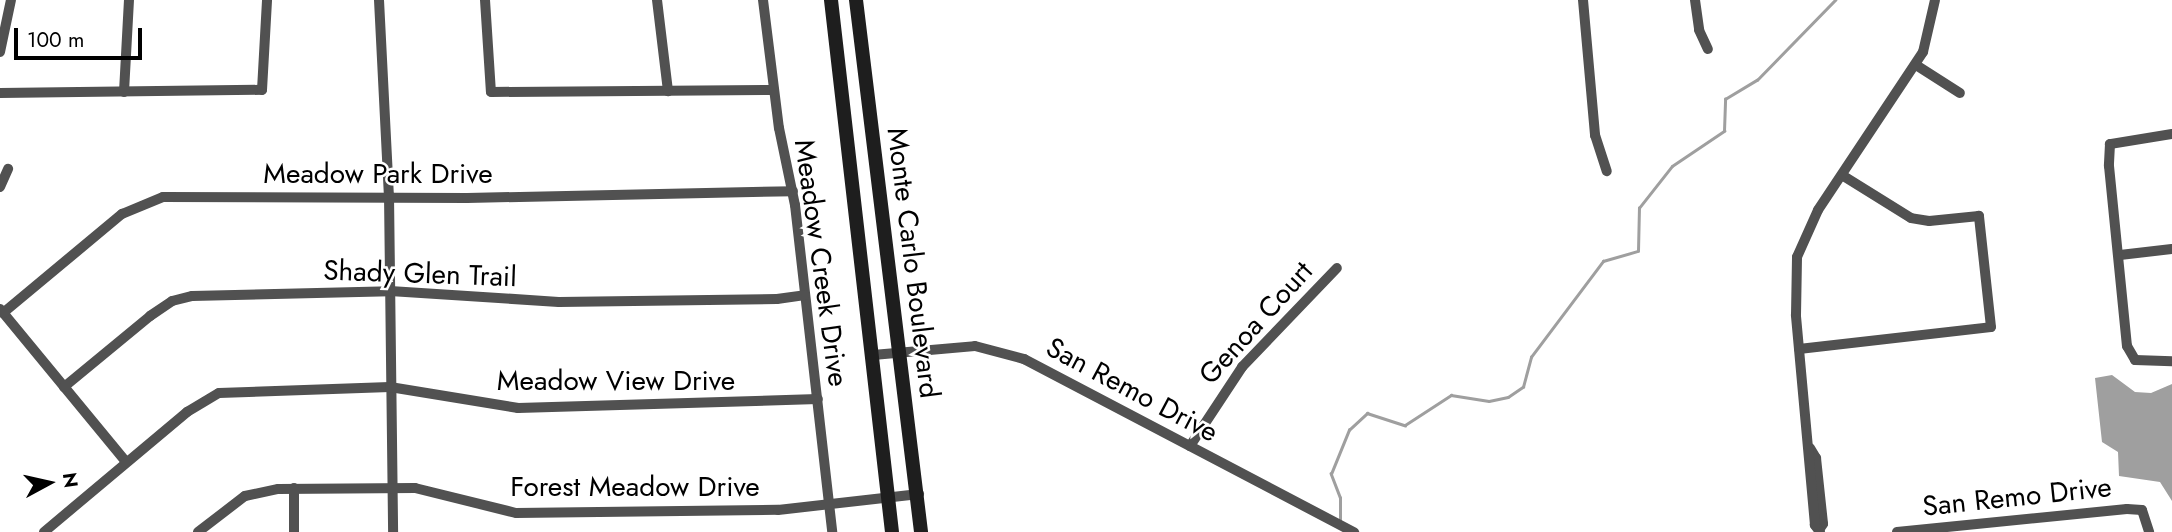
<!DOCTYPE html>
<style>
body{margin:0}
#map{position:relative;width:2172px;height:532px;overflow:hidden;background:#fff;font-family:Jost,sans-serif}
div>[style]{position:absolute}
.water>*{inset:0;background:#9f9f9f}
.stream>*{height:2.5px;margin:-1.25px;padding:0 1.25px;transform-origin:1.25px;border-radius:1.25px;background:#9f9f9f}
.minor>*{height:10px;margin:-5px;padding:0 5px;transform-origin:5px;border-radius:5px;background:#515151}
.secondary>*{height:14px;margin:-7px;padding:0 7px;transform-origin:7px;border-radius:7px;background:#1e1e1e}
span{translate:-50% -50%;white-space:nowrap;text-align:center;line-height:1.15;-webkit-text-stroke:5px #fff;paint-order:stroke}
.street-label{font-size:28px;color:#000}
.north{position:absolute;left:14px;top:448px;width:70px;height:70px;-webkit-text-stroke:5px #fff;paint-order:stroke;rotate:82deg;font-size:19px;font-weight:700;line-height:28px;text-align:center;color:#000}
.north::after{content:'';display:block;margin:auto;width:24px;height:32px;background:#000;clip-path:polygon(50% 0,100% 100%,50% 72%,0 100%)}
.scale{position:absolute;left:14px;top:28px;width:128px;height:32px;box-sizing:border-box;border:4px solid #000;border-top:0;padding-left:9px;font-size:21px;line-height:24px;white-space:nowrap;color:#000;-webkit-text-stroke:5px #fff;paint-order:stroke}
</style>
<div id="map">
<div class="water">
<i style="clip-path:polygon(2112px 375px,2135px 392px,2151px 393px,2172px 384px,2172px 501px,2160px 482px,2119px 476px,2118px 452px,2102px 442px,2095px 378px)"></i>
</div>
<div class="stream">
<i style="left:1340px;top:521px;width:23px;rotate:-90deg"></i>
<i style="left:1340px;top:498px;width:26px;rotate:-111deg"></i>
<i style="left:1331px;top:474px;width:48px;rotate:-67.8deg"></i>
<i style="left:1349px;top:430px;width:25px;rotate:-43deg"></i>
<i style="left:1367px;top:413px;width:40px;rotate:18deg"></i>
<i style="left:1405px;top:425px;width:55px;rotate:-33.1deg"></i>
<i style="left:1451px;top:395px;width:38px;rotate:9deg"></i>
<i style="left:1489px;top:401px;width:19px;rotate:-12deg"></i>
<i style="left:1508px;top:397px;width:18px;rotate:-34deg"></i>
<i style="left:1523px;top:387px;width:31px;rotate:-75deg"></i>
<i style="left:1531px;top:357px;width:120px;rotate:-53.1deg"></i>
<i style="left:1603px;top:261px;width:36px;rotate:-16deg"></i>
<i style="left:1638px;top:251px;width:43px;rotate:-88.7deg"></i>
<i style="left:1639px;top:208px;width:53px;rotate:-51.8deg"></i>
<i style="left:1672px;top:166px;width:63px;rotate:-33.9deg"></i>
<i style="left:1724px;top:131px;width:32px;rotate:-88deg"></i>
<i style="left:1725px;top:99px;width:37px;rotate:-31deg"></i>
<i style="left:1757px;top:80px;width:112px;rotate:-45.7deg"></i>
</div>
<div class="minor">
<i style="left:379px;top:0;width:195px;rotate:87.1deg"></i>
<i style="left:389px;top:195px;width:337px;rotate:89.3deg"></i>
<i style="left:485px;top:0;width:92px;rotate:86.3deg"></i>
<i style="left:491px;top:92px;width:283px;rotate:-0.4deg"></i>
<i style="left:657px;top:0;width:92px;rotate:83.1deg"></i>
<i style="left:763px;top:0;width:129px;rotate:82.9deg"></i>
<i style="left:779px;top:128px;width:79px;rotate:78.3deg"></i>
<i style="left:795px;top:205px;width:329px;rotate:83.5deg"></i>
<i style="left:1583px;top:0;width:136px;rotate:84.9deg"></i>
<i style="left:1595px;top:135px;width:38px;rotate:72deg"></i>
<i style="left:1695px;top:0;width:30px;rotate:82deg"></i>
<i style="left:1699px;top:30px;width:21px;rotate:65deg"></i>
<i style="left:0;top:52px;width:53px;rotate:-78.1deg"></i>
<i style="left:1916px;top:65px;width:52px;rotate:32.5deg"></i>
<i style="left:124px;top:92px;width:92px;rotate:-86.9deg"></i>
<i style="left:0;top:93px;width:262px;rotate:-0.7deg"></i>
<i style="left:262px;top:90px;width:90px;rotate:-86.8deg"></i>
<i style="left:2172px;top:134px;width:63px;rotate:170.8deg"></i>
<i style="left:2110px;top:144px;width:22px;rotate:93deg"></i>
<i style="left:2109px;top:166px;width:181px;rotate:84.3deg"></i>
<i style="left:2127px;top:346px;width:16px;rotate:60deg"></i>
<i style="left:2135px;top:360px;width:37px;rotate:2deg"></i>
<i style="left:0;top:187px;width:20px;rotate:-66deg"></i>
<i style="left:2120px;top:255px;width:52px;rotate:-6.6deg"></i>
<i style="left:0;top:309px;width:198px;rotate:50.5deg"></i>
<i style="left:3px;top:313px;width:155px;rotate:-39.8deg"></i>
<i style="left:122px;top:214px;width:44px;rotate:-22.5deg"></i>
<i style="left:163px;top:197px;width:304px;rotate:0.2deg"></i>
<i style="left:467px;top:198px;width:326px;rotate:-1.2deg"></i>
<i style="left:1799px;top:349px;width:193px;rotate:-6.5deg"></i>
<i style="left:1991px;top:327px;width:112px;rotate:-96.2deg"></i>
<i style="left:1979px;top:216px;width:50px;rotate:174.3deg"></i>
<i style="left:1929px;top:221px;width:18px;rotate:-171deg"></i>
<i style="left:1911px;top:218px;width:81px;rotate:-148.1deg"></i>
<i style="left:873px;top:355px;width:102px;rotate:-5deg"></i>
<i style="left:975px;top:346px;width:51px;rotate:14.9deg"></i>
<i style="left:1024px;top:359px;width:373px;rotate:27.7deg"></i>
<i style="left:64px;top:387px;width:112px;rotate:-39.5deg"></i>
<i style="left:150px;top:316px;width:27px;rotate:-34deg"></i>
<i style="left:172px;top:301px;width:21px;rotate:-14deg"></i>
<i style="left:192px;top:296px;width:198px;rotate:-1.4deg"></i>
<i style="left:390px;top:291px;width:169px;rotate:3.7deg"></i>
<i style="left:559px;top:302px;width:218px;rotate:-0.8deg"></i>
<i style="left:777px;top:299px;width:28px;rotate:-8deg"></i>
<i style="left:1190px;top:446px;width:95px;rotate:-56.6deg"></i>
<i style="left:1242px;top:367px;width:137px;rotate:-46.2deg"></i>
<i style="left:1810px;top:448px;width:12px;rotate:59deg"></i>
<i style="left:1816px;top:458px;width:66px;rotate:83.9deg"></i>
<i style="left:1823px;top:524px;width:7px;rotate:124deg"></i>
<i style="left:44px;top:532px;width:187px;rotate:-40deg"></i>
<i style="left:187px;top:412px;width:37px;rotate:-31deg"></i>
<i style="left:219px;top:393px;width:171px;rotate:-2deg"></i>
<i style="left:390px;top:387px;width:130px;rotate:9.3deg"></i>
<i style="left:518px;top:408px;width:300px;rotate:-1.7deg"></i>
<i style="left:198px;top:532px;width:59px;rotate:-37.5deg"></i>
<i style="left:245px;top:496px;width:34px;rotate:-12deg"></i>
<i style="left:278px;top:489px;width:137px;rotate:-0.4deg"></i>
<i style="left:415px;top:488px;width:104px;rotate:13.9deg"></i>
<i style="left:516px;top:513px;width:262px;rotate:-0.7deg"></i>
<i style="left:778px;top:510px;width:142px;rotate:-6.5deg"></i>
<i style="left:294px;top:532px;width:44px;rotate:-90deg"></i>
<i style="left:1820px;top:532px;width:9px;rotate:-126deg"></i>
<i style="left:1815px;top:525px;width:211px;rotate:-95.2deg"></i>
<i style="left:1796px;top:315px;width:58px;rotate:-89deg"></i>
<i style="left:1797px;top:257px;width:51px;rotate:-65.9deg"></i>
<i style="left:1818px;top:210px;width:190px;rotate:-56.4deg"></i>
<i style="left:1923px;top:52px;width:53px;rotate:-77deg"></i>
<i style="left:1897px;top:532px;width:231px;rotate:-5.7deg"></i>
<i style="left:2127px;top:509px;width:15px;rotate:4deg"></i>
<i style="left:2142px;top:510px;width:23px;rotate:72deg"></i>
</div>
<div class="secondary">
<i style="left:831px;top:0;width:535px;rotate:83.46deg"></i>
<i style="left:856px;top:0;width:536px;rotate:83.03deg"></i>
</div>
<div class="street-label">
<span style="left:378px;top:174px">Meadow Park Drive</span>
<span style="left:821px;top:263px;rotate:82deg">Meadow Creek Drive</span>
<span style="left:913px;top:263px;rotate:83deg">Monte Carlo Boulevard</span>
<span style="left:420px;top:274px;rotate:2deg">Shady Glen Trail</span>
<span style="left:1256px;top:323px;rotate:-48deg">Genoa Court</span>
<span style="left:616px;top:381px">Meadow View Drive</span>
<span style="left:1132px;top:390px;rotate:28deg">San Remo Drive</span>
<span style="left:635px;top:487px">Forest Meadow Drive</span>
<span style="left:2017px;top:497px;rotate:-6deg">San Remo Drive</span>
</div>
<div class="north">N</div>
<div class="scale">100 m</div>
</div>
